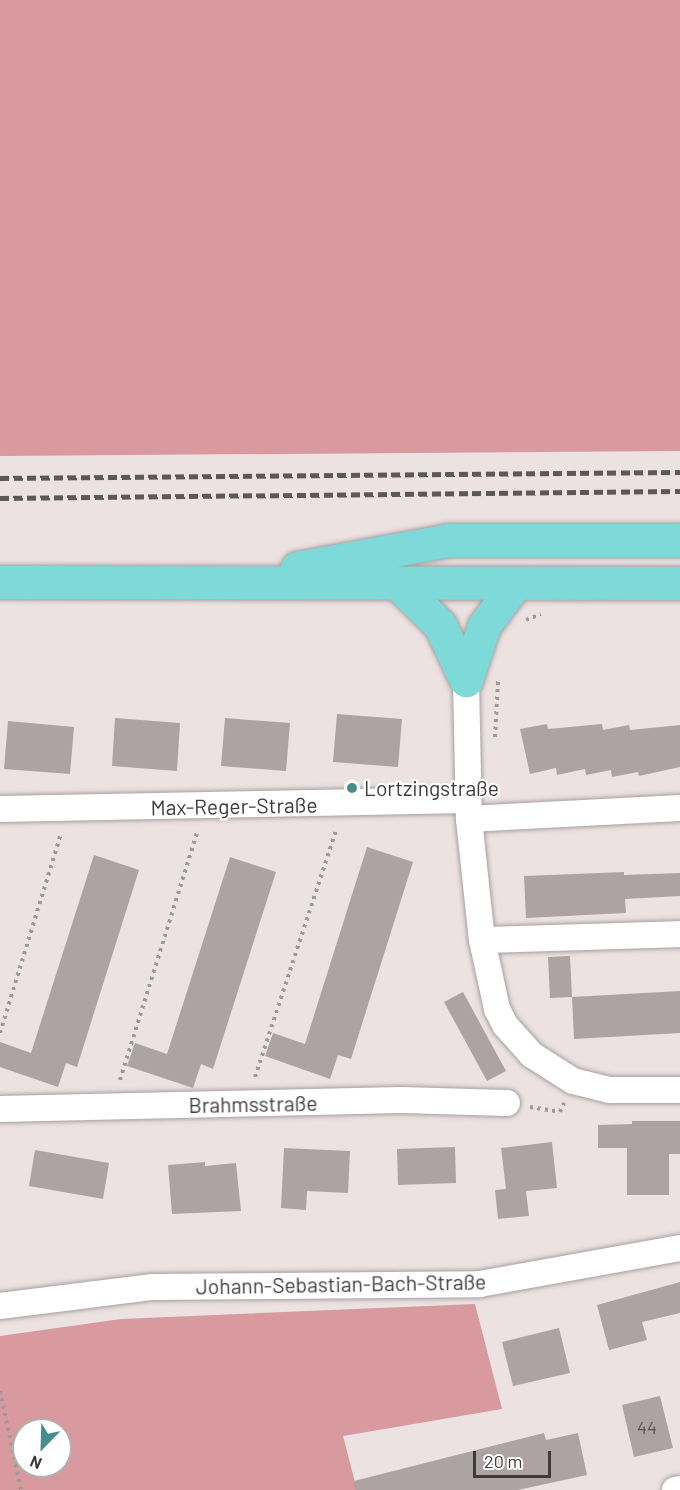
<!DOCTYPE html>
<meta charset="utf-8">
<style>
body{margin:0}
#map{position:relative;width:680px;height:1490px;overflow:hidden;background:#ece2e2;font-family:Barlow,sans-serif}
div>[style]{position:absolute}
.forest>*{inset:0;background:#d8999f}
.building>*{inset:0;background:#ada3a4}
.path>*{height:4px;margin-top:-2px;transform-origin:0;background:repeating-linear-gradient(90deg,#9f9898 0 3px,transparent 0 7.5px)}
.roads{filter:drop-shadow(0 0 2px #a99fa0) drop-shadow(0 0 2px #a99fa0)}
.minor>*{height:26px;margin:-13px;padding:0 13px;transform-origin:13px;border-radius:13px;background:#fff}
.major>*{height:33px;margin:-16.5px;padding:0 16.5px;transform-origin:16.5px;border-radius:16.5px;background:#7ddad9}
.rail>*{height:4.5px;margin-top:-2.25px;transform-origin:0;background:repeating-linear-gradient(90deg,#5d5858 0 9px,transparent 0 13.5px)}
.dots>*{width:16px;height:16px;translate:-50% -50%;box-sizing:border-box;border:3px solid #fff;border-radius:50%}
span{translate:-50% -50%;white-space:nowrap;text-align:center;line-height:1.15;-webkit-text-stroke:4.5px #fff;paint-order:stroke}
.number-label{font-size:18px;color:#5a5454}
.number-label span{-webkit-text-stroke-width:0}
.poi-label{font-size:21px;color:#3e3a3a}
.left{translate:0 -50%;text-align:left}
.street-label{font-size:21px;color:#3e3a3a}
.north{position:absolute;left:12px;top:1418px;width:60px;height:60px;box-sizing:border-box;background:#fff;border:2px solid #b2b0b0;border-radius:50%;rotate:203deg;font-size:16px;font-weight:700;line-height:24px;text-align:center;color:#3e3a3a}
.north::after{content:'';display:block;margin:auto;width:21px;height:27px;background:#458d8c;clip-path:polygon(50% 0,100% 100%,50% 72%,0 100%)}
.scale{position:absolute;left:473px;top:1451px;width:78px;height:27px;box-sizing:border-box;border:3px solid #3e3a3a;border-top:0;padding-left:8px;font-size:18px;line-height:21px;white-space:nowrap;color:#3e3a3a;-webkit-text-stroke:4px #fff;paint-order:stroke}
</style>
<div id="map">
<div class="forest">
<i style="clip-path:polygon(0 0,680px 0,680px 451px,0 456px)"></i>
<i style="clip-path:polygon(evenodd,475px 1304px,502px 1409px,343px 1436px,357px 1490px,0 1490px,0 1336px,121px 1319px,475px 1304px,24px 1430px,60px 1430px,60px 1466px,24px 1466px,24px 1430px)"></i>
</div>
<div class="building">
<i style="clip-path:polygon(337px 714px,402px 719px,398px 767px,333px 762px)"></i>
<i style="clip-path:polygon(115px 718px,180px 723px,177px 771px,112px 766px)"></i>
<i style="clip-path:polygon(225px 718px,290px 723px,286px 771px,221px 766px)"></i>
<i style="clip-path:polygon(8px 721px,74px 727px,70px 774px,4px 769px)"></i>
<i style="clip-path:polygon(547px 724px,548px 729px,602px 724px,603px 730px,629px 725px,630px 730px,680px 725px,680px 767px,639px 776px,638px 772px,612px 777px,611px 770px,586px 775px,585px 769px,557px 775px,556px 768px,530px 774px,520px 729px)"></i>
<i style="clip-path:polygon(367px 847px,413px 862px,351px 1059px,338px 1055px,330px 1079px,265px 1056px,273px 1033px,305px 1044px)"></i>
<i style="clip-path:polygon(94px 855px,139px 870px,77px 1067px,66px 1063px,58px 1087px,0 1067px,0 1042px,31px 1053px)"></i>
<i style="clip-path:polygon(230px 857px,276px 872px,213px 1069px,201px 1064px,193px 1088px,127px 1066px,135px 1043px,167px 1054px)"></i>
<i style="clip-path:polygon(624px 872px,624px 875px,680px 873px,680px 896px,625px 899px,626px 913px,526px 918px,524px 876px)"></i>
<i style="clip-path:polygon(570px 956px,572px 997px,550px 998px,548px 957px)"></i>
<i style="clip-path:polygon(680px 991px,680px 1033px,574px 1039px,572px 997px)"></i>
<i style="clip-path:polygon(463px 992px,506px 1071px,487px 1081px,444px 1002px)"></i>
<i style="clip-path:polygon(632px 1121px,680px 1121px,680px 1154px,669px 1154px,669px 1195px,627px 1195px,627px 1148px,598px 1148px,598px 1125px,632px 1124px)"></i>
<i style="clip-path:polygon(552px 1142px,557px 1188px,526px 1191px,529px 1216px,498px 1219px,495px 1190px,506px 1189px,501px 1148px)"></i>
<i style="clip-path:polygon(455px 1147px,456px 1183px,398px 1185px,397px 1149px)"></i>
<i style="clip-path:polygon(284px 1148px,350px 1151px,348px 1193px,307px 1191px,306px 1210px,281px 1208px)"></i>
<i style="clip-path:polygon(35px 1150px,109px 1163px,103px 1199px,29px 1186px)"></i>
<i style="clip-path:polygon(205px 1162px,205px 1166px,236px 1163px,241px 1211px,172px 1214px,168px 1165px)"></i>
<i style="clip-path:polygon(680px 1282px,680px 1313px,642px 1322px,647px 1340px,609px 1350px,597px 1305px)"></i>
<i style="clip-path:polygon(559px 1328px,570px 1373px,513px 1386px,502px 1342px)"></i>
<i style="clip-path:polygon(660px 1396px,673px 1448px,634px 1457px,622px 1405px)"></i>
<i style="clip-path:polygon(544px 1433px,546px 1440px,578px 1433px,587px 1475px,518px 1490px,355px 1490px,354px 1481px)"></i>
</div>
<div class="path">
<i style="left:526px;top:620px;width:16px;rotate:-22deg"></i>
<i style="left:495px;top:737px;width:56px;rotate:-86.9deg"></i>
<i style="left:0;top:1033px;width:209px;rotate:-73deg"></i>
<i style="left:255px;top:1077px;width:262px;rotate:-71.8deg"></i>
<i style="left:120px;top:1080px;width:262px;rotate:-72.7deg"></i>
<i style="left:530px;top:1107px;width:30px;rotate:9deg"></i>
<i style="left:560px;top:1112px;width:10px;rotate:-66deg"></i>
<i style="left:0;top:1391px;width:101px;rotate:78deg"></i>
</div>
<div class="roads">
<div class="minor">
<i style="left:466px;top:680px;width:139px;rotate:88.8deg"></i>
<i style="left:469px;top:819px;width:122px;rotate:83.9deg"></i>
<i style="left:482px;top:940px;width:71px;rotate:77.7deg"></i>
<i style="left:497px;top:1009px;width:18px;rotate:63deg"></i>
<i style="left:505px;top:1025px;width:40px;rotate:48deg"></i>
<i style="left:532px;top:1055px;width:49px;rotate:32.4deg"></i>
<i style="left:573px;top:1081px;width:38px;rotate:14deg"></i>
<i style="left:610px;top:1090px;width:70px"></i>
<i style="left:0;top:809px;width:467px;rotate:-1.1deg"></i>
<i style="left:469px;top:819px;width:211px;rotate:-3deg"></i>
<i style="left:482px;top:940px;width:198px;rotate:-1.7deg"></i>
<i style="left:0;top:1109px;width:401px;rotate:-1.3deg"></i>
<i style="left:401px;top:1100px;width:106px;rotate:1.6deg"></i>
<i style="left:0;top:1306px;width:154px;rotate:-7.1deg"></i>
<i style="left:153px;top:1287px;width:327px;rotate:-0.5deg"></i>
<i style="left:480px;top:1284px;width:203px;rotate:-10.2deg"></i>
<i style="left:675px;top:1490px;width:5px;rotate:-11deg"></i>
</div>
<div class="major">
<i style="left:297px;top:568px;width:155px;rotate:-10.4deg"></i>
<i style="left:449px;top:540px;width:231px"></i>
<i style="left:0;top:582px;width:680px;rotate:0.08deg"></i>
<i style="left:398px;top:584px;width:59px;rotate:44.3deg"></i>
<i style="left:440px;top:625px;width:61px;rotate:64.7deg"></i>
<i style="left:466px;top:680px;width:57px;rotate:-71.6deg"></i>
<i style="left:484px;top:626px;width:52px;rotate:-53.6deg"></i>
</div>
</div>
<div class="rail">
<i style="left:0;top:478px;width:680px;rotate:-0.51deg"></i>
<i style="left:0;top:498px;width:680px;rotate:-0.59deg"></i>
</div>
<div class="dots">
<i style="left:352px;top:788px;background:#458d8c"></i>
</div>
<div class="number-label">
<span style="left:647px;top:1427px">44</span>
</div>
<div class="poi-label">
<span class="left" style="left:364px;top:788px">Lortzingstraße</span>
</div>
<div class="street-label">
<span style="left:234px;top:806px;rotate:-1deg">Max-Reger-Straße</span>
<span style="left:253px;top:1104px;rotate:-1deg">Brahmsstraße</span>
<span style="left:341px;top:1284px;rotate:-1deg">Johann-Sebastian-Bach-Straße</span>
</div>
<div class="north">N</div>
<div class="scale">20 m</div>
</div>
